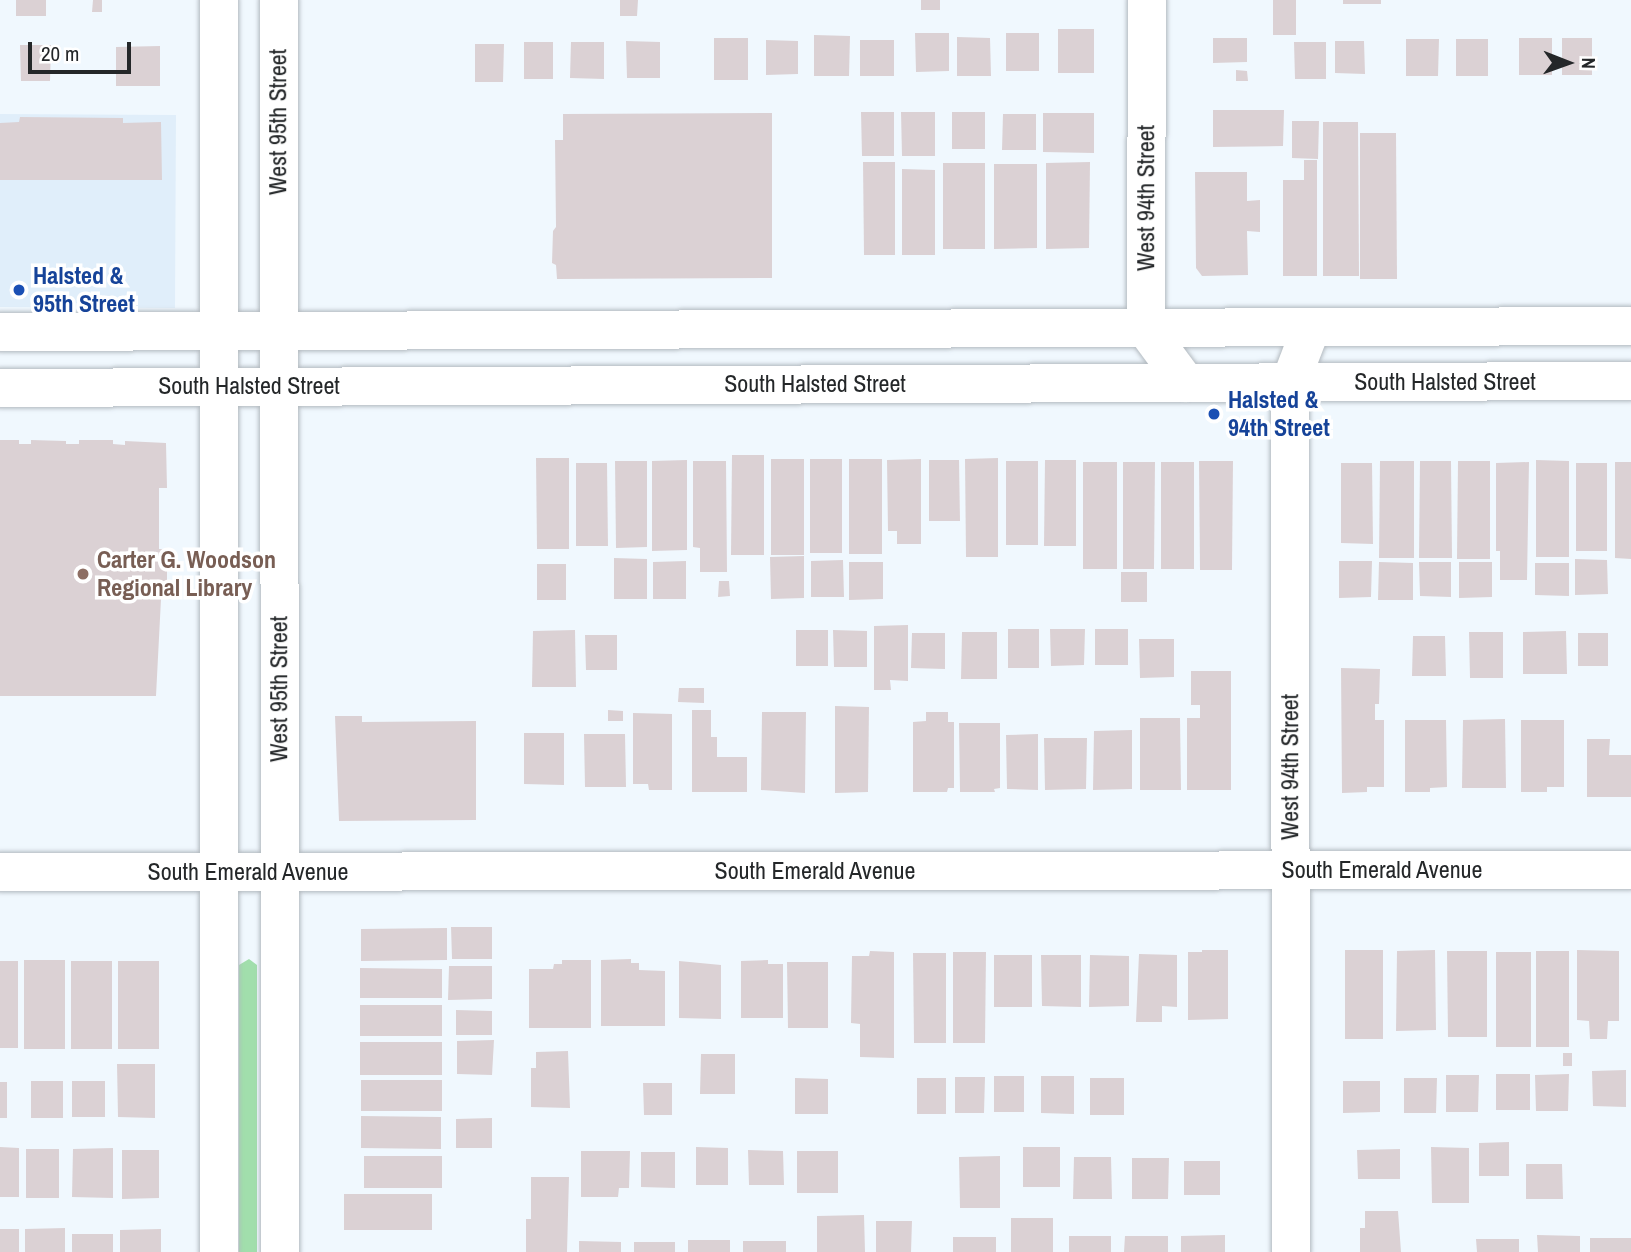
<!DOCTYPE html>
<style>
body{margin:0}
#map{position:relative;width:1631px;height:1252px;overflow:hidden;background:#f0f8fe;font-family:"Archivo Narrow",sans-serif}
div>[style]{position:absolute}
.built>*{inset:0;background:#e0eefa}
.green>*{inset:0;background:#a1deac}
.building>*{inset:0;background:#dbd1d4}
.roads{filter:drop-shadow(0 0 2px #b3bac0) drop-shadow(0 0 2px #b3bac0)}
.minor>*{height:38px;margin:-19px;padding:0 19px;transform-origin:19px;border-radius:19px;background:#fff}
.major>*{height:38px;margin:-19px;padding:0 19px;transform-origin:19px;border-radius:19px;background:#fff}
.dots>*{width:19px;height:19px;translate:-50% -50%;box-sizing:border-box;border:4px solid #fff;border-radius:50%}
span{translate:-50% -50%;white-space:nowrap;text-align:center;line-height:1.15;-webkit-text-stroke:7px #fff;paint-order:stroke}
.street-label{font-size:24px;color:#242729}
.transit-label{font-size:24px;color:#164399;font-weight:700}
.left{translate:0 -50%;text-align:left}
.education-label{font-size:24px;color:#785e54;font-weight:700}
.north{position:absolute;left:1533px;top:28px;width:70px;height:70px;-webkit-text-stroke:5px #fff;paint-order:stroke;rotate:91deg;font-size:19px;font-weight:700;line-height:28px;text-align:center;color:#242729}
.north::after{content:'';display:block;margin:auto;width:24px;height:32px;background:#242729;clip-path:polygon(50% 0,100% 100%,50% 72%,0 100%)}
.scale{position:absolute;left:28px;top:42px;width:103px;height:32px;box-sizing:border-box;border:4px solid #242729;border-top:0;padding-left:9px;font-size:21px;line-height:24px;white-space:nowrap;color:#242729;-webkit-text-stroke:5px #fff;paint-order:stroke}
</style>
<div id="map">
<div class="built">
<i style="clip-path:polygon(0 114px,176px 115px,175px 308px,0 307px)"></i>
</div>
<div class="green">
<i style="clip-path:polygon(249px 959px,257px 965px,257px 1252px,239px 1252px,239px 965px)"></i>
</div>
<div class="building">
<i style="clip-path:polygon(16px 0,46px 0,46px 16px,16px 16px)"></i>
<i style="clip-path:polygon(93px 0,102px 0,102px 12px,92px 12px)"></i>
<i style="clip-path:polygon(620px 0,638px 0,637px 16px,620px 16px)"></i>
<i style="clip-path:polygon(921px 0,940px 0,940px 10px,921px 10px)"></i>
<i style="clip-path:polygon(1273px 0,1296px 0,1296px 35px,1273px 35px)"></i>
<i style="clip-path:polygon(1343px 0,1381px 0,1381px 4px,1343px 4px)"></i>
<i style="clip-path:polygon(1058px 29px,1094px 29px,1094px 73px,1058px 73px)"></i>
<i style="clip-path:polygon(915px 33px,949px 33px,949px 71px,916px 72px)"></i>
<i style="clip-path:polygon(1006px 33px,1039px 33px,1039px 71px,1006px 71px)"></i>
<i style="clip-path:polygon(814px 35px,850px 36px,849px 76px,814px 76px)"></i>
<i style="clip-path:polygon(957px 37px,990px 38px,991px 76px,957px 76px)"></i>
<i style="clip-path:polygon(714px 38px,748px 38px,748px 80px,714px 80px)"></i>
<i style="clip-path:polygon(1213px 38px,1247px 38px,1247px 62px,1213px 63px)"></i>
<i style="clip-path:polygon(1519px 38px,1552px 38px,1552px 75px,1519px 75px)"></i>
<i style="clip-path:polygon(1562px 38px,1592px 38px,1592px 75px,1562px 75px)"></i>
<i style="clip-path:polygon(1406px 39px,1439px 39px,1438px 76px,1406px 76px)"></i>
<i style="clip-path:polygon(1456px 39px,1488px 39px,1488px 76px,1456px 76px)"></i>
<i style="clip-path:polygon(766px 40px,798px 41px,798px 74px,766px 75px)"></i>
<i style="clip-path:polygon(860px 40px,894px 40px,894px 76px,860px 76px)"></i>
<i style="clip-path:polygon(626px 41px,660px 42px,660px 78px,627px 78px)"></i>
<i style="clip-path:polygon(1335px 41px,1364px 41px,1365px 74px,1335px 73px)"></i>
<i style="clip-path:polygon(524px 42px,553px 42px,553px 79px,524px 79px)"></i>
<i style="clip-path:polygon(571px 42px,604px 42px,604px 79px,570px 78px)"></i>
<i style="clip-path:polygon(1294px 42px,1326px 42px,1326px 79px,1295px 79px)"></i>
<i style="clip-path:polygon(475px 44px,504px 44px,503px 82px,475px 82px)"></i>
<i style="clip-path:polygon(20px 45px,51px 45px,50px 81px,21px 81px)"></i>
<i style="clip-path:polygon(160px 46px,160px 86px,116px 86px,116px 47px)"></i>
<i style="clip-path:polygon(1236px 70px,1247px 71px,1248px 81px,1236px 81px)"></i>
<i style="clip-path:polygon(1213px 110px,1284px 110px,1283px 146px,1213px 147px)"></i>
<i style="clip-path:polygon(861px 112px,894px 112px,894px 156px,862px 156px)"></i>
<i style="clip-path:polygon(901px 112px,935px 112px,935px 156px,902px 156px)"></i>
<i style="clip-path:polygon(952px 112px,985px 112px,985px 149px,952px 149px)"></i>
<i style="clip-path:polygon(772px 113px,772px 278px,557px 279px,556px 265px,552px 263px,553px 231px,556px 227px,555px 140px,563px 140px,563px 114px)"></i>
<i style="clip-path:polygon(1043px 113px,1094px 113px,1094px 153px,1043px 152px)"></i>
<i style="clip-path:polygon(1003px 114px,1036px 114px,1036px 150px,1002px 150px)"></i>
<i style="clip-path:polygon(20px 117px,123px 118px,123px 123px,161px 122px,162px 180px,0 180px,0 123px,19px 122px)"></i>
<i style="clip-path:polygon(1292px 121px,1319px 121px,1318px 159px,1292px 158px)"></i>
<i style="clip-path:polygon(1323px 122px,1358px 122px,1359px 276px,1323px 276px)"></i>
<i style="clip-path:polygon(1360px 133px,1396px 133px,1397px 279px,1360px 279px)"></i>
<i style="clip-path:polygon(1304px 160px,1317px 160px,1317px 276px,1283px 276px,1283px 180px,1304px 180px)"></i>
<i style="clip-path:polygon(863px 162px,895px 162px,895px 255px,864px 255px)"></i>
<i style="clip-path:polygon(1090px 162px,1089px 248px,1046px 249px,1046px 163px)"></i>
<i style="clip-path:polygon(943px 163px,985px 163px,985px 249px,943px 249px)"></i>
<i style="clip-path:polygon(994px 164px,1037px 164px,1037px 248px,994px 249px)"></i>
<i style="clip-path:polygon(902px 169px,935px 170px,935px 255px,902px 255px)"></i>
<i style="clip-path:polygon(1195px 172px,1247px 172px,1247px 201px,1260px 200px,1260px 232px,1247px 231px,1248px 275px,1202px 276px,1196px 268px)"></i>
<i style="clip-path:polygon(0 440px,19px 440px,19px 444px,31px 444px,31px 440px,66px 441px,66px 444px,79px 444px,79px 440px,113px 440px,113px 444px,125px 445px,125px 441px,166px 443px,167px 488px,159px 488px,159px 549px,167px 549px,167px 599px,161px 599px,156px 696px,0 696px)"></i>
<i style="clip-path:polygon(732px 455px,764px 455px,764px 555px,731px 555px)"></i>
<i style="clip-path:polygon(536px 458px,569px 458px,569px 549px,537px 549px)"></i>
<i style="clip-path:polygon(998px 458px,998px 557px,966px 557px,965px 459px)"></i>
<i style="clip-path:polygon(771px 459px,804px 459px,804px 555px,771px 555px)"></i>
<i style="clip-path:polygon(810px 459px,842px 459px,842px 553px,810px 553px)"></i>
<i style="clip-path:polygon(849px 459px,882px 459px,882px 554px,849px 554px)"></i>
<i style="clip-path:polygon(921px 459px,921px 544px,897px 544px,897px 531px,888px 531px,887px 460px)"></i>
<i style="clip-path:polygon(687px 460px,687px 550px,652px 551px,652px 461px)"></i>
<i style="clip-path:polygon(929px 460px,959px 460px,960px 521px,929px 521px)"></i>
<i style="clip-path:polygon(1045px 460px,1076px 460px,1076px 546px,1044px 546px)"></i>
<i style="clip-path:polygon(1536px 460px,1569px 461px,1569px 557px,1536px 557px)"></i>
<i style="clip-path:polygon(615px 461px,647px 461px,647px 547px,616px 548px)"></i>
<i style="clip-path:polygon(693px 461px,726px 461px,727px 572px,700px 572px,700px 548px,693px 547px)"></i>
<i style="clip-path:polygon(1006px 461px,1038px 461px,1038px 545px,1006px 545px)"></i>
<i style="clip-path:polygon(1199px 461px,1233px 461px,1232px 570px,1200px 570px)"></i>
<i style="clip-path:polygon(1380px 461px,1414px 461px,1414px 558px,1379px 558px)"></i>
<i style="clip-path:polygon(1420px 461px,1451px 461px,1452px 558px,1419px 558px)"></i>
<i style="clip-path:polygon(1458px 461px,1490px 461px,1490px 559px,1457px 559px)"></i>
<i style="clip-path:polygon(1083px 462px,1117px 462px,1117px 569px,1083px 569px)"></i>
<i style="clip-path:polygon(1123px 462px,1155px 462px,1154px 569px,1123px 569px)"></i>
<i style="clip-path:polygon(1161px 462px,1194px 462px,1194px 569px,1161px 569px)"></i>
<i style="clip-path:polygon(1529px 462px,1527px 580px,1500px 580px,1500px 551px,1496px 551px,1496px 463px)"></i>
<i style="clip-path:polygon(1615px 462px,1631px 462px,1631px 559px,1615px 558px)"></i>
<i style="clip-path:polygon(576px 463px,607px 463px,608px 546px,576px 546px)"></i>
<i style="clip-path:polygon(1341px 463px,1372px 463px,1373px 544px,1341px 543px)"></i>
<i style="clip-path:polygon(1576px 463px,1607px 463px,1607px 551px,1576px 551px)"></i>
<i style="clip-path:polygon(804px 556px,804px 598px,771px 599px,770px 557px)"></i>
<i style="clip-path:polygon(614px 558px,647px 559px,647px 599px,614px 599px)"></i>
<i style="clip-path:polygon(1575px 559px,1607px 560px,1608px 594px,1575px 595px)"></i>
<i style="clip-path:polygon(843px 560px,844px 597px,811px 597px,811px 561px)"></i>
<i style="clip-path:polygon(686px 561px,686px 599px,653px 599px,653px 562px)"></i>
<i style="clip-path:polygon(1339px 561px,1372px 561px,1371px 597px,1339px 598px)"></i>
<i style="clip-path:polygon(849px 562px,883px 562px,883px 599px,849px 600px)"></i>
<i style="clip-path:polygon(1379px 562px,1413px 563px,1413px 600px,1378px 600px)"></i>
<i style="clip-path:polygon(1419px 562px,1451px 562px,1451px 597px,1420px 596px)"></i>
<i style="clip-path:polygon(1459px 562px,1492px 562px,1492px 597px,1459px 598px)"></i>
<i style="clip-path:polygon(1535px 563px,1569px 563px,1569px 596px,1535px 595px)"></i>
<i style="clip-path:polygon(537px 564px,566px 564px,566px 600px,537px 600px)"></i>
<i style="clip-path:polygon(1121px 572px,1147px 572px,1147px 602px,1121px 602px)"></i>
<i style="clip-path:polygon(719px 581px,729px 581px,730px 596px,718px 597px)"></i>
<i style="clip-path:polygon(908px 625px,908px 681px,890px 680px,891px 690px,874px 690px,874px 626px)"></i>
<i style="clip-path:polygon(1008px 629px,1039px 629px,1039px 668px,1008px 668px)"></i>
<i style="clip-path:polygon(1050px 629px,1085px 629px,1084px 665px,1051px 666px)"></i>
<i style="clip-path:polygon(1095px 629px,1128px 629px,1128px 665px,1095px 665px)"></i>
<i style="clip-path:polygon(575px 630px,576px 687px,532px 687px,533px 631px)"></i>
<i style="clip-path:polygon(796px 630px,828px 630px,828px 666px,796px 666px)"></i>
<i style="clip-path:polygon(833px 630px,867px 631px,867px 667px,834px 667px)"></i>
<i style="clip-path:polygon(1566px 631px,1567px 674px,1523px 674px,1523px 632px)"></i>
<i style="clip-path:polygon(962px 632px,997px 632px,997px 679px,961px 679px)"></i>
<i style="clip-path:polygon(1469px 632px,1503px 632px,1503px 678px,1470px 678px)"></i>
<i style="clip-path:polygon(912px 633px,945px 633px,945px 669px,911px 668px)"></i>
<i style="clip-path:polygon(1578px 633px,1608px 633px,1608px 666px,1578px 666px)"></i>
<i style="clip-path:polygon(585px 635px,617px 635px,617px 670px,586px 670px)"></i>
<i style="clip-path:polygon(1413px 636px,1445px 636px,1446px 676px,1412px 676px)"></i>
<i style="clip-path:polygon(1139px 639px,1174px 639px,1174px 677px,1140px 678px)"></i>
<i style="clip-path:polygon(1341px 668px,1380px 669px,1379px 704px,1375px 704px,1375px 720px,1384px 720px,1384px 787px,1367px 787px,1367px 792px,1342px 793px)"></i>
<i style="clip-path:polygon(1191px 671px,1231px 671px,1231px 790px,1187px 790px,1187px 718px,1200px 718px,1200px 705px,1191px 705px)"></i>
<i style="clip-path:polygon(679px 688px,704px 688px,704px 703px,678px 702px)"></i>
<i style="clip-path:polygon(835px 706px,869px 707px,868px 792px,835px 793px)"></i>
<i style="clip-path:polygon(608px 710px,623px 711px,623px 721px,608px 721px)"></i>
<i style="clip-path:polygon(692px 710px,711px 710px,711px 737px,717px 737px,717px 757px,747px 757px,747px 792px,692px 792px)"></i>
<i style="clip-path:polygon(762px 712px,806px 712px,805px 793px,761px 790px)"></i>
<i style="clip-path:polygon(926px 712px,948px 712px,948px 722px,954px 722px,954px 788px,948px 788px,947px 792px,913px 792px,913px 722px,926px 721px)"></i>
<i style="clip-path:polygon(633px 713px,672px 714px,672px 790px,649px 790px,648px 784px,633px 784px)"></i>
<i style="clip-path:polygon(335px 716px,362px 716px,362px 722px,476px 721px,476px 820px,339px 821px)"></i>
<i style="clip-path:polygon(1140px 718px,1180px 718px,1181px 790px,1140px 790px)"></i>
<i style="clip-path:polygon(1505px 719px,1506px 788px,1462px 788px,1463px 720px)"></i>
<i style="clip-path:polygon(1405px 720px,1446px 720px,1447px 787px,1430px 788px,1430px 792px,1405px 792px)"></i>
<i style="clip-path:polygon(1521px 720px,1564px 720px,1564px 787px,1547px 787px,1547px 792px,1521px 792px)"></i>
<i style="clip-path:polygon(959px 723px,1000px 723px,1000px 788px,994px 789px,995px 792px,960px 792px)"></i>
<i style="clip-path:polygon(1132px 730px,1132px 789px,1093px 790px,1094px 731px)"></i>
<i style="clip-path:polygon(524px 733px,564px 733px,564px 785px,524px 784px)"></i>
<i style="clip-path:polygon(584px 734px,625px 734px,626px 787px,585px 787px)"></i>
<i style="clip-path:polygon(1038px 734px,1038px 790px,1007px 789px,1006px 735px)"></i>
<i style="clip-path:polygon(1044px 738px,1087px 738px,1086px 789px,1045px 790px)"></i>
<i style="clip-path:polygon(1587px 739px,1610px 739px,1609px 755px,1631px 755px,1631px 797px,1587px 797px)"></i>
<i style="clip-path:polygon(451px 927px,492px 927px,492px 959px,452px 959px)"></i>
<i style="clip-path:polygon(447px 928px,447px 960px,361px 961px,361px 929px)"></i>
<i style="clip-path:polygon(1202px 950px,1228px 950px,1228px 1019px,1188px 1020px,1188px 952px,1202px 952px)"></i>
<i style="clip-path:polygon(1345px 950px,1383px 950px,1383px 1039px,1345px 1039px)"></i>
<i style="clip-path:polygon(1435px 950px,1436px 1030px,1396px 1031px,1397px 951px)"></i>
<i style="clip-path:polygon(1577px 950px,1619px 951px,1619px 1021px,1608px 1021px,1607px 1039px,1590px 1039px,1589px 1021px,1577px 1020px)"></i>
<i style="clip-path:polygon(870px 951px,894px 952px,894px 1058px,860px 1057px,860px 1024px,851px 1023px,852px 956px,869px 956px)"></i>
<i style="clip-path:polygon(1447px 951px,1487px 951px,1487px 1037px,1448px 1037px)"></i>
<i style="clip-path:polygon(1536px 951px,1569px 951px,1569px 1047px,1536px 1047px)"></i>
<i style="clip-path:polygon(953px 952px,986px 952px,985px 1043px,953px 1043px)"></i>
<i style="clip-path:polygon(1496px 952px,1531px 952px,1531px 1047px,1496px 1047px)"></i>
<i style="clip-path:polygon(913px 953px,946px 953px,946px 1043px,914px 1043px)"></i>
<i style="clip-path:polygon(1139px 954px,1177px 955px,1177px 1007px,1162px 1006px,1162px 1022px,1136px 1022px)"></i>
<i style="clip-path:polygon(994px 955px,1032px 955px,1032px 1007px,994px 1007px)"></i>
<i style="clip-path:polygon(1041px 955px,1081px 955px,1081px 1007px,1042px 1006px)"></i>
<i style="clip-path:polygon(1090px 955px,1129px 956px,1129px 1006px,1089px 1007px)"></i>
<i style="clip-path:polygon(631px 959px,631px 963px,639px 963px,639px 970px,665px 971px,665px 1026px,601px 1026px,601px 960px)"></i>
<i style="clip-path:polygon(24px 960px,65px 960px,65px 1049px,24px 1049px)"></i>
<i style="clip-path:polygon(562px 960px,591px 960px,591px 1028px,529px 1028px,529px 969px,553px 969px,554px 964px,562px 964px)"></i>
<i style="clip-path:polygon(768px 960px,768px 964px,783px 964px,783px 1018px,741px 1018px,741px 961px)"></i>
<i style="clip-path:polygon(0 961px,18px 961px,18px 1048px,0 1048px)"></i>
<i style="clip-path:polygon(71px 961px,112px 961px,112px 1049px,71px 1049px)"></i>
<i style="clip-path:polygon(118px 961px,159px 961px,159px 1049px,118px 1049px)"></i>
<i style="clip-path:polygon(679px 961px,721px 965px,721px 1019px,679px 1018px)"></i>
<i style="clip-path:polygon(787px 962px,828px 962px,828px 1028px,788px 1028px)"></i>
<i style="clip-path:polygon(449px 966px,492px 966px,492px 999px,448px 1000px)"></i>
<i style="clip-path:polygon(360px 968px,442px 969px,442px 998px,360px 998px)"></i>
<i style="clip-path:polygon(360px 1005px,442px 1005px,442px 1036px,360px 1036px)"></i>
<i style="clip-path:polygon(456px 1010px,492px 1011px,492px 1035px,456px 1035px)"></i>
<i style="clip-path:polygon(494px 1040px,492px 1075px,457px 1074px,457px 1041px)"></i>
<i style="clip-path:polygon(360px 1042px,442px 1042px,442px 1075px,360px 1075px)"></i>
<i style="clip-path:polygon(568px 1051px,570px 1108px,531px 1107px,531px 1068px,536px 1068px,536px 1052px)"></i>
<i style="clip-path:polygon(1563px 1053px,1572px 1053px,1572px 1066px,1563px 1066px)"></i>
<i style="clip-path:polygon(701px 1054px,735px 1054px,735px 1094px,700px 1094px)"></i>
<i style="clip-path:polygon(117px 1064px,155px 1064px,155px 1118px,118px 1117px)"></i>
<i style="clip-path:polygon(1626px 1070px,1626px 1107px,1593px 1106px,1592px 1071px)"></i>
<i style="clip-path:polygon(1496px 1074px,1530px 1074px,1530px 1110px,1496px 1110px)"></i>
<i style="clip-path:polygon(1569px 1074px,1568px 1111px,1536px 1111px,1535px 1075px)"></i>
<i style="clip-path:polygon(1446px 1075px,1479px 1075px,1478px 1112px,1446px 1112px)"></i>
<i style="clip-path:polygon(994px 1076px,1024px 1076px,1024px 1112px,994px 1112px)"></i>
<i style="clip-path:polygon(1041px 1076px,1074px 1076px,1074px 1114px,1041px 1113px)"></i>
<i style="clip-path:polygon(955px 1077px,985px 1077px,984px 1113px,955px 1113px)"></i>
<i style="clip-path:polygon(795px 1078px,828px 1079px,828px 1114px,795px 1114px)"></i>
<i style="clip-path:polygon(917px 1078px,946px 1078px,946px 1114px,917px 1114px)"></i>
<i style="clip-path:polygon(1090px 1078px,1124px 1078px,1124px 1115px,1090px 1115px)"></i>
<i style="clip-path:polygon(1404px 1078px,1437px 1078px,1436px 1113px,1404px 1113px)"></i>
<i style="clip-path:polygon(361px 1080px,442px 1080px,442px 1111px,361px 1111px)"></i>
<i style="clip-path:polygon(31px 1081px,63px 1081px,63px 1118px,31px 1118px)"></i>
<i style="clip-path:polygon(72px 1081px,105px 1081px,105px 1117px,72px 1117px)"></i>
<i style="clip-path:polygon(1343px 1081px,1380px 1081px,1380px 1112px,1343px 1113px)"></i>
<i style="clip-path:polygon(0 1082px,7px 1082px,7px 1118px,0 1118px)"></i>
<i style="clip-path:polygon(643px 1083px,672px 1083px,672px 1115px,644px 1115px)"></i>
<i style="clip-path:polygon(361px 1116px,441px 1117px,441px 1149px,361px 1148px)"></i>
<i style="clip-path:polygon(492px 1118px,492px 1148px,456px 1148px,456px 1119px)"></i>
<i style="clip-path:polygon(1509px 1142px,1509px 1176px,1479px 1176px,1479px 1143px)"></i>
<i style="clip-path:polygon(0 1147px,19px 1148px,19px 1197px,0 1197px)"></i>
<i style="clip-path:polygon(696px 1147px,728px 1148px,728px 1185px,696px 1185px)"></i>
<i style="clip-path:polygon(1023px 1147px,1060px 1147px,1060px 1187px,1023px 1187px)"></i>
<i style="clip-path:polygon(1431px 1147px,1469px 1148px,1469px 1203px,1432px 1203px)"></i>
<i style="clip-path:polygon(113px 1148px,113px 1198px,72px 1197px,73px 1149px)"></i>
<i style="clip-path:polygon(26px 1149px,59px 1149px,59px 1198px,26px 1198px)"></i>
<i style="clip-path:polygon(1400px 1149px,1400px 1179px,1358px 1179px,1357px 1150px)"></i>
<i style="clip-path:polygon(122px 1150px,159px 1150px,159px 1198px,122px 1199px)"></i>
<i style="clip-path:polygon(748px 1150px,783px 1151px,784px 1185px,749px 1185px)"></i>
<i style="clip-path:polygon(581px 1151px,630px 1151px,629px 1188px,619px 1188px,618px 1197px,581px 1197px)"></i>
<i style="clip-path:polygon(797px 1151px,838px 1151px,838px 1193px,797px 1193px)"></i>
<i style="clip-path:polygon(641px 1152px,675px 1152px,675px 1188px,641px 1187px)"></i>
<i style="clip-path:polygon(364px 1156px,442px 1156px,442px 1188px,364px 1188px)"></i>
<i style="clip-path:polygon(1000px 1156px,1000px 1208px,960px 1208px,959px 1157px)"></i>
<i style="clip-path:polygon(1074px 1157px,1111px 1157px,1112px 1199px,1073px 1199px)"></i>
<i style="clip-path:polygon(1132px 1158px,1169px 1158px,1168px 1199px,1132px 1199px)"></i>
<i style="clip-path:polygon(1184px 1161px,1220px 1161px,1220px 1195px,1184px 1195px)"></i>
<i style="clip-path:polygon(1526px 1164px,1562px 1164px,1563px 1199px,1526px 1199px)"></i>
<i style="clip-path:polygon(531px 1177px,569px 1177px,567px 1252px,526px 1252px,526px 1219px,531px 1219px)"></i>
<i style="clip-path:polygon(344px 1194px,432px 1194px,432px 1230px,344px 1230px)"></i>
<i style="clip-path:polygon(1365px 1211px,1398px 1211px,1401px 1252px,1360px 1252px,1360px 1228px,1365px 1228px)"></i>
<i style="clip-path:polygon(864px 1215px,865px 1252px,817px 1252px,817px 1216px)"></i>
<i style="clip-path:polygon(1011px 1218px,1053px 1218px,1053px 1252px,1011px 1252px)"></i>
<i style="clip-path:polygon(876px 1221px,912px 1221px,911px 1252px,876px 1252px)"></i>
<i style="clip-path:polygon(65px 1228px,65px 1252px,25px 1252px,25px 1229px)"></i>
<i style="clip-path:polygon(0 1229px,19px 1229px,19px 1252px,0 1252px)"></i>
<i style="clip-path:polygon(161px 1229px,161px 1252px,120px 1252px,120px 1230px)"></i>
<i style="clip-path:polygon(72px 1234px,113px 1234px,113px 1252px,72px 1252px)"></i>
<i style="clip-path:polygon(1225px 1235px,1225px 1252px,1181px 1252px,1181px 1236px)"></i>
<i style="clip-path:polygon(1537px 1235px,1580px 1236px,1580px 1252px,1538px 1252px)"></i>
<i style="clip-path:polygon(1069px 1236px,1111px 1236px,1111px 1252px,1069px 1252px)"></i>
<i style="clip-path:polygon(1125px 1236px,1168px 1236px,1168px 1252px,1124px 1252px)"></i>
<i style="clip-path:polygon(953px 1237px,996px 1237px,996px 1252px,953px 1252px)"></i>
<i style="clip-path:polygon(1590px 1238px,1631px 1238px,1631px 1252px,1590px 1252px)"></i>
<i style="clip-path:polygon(1476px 1239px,1519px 1239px,1519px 1252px,1477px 1252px)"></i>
<i style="clip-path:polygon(688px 1240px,730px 1240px,730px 1252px,688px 1252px)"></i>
<i style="clip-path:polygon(579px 1241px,621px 1242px,621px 1252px,579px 1252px)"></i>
<i style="clip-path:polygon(743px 1241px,786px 1241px,786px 1252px,743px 1252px)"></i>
<i style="clip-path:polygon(634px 1242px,675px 1242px,675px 1252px,634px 1252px)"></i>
</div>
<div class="roads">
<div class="minor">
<i style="left:1147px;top:0;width:329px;rotate:90.2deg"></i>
<i style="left:1146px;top:329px;width:67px;rotate:53.5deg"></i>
<i style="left:0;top:872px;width:1631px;rotate:-0.07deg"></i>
<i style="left:1291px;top:1252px;width:869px;rotate:-90.07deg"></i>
<i style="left:1290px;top:383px;width:59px;rotate:-69.1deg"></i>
</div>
<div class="major">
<i style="left:279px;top:0;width:1252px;rotate:89.95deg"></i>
<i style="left:0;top:332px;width:1631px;rotate:-0.21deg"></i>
<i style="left:0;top:388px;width:1631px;rotate:-0.25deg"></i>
<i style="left:219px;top:1252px;width:1252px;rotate:-90deg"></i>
</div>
</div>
<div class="dots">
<i style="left:19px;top:290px;background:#1a4fb4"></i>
<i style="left:1214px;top:414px;background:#1a4fb4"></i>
<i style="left:83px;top:574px;background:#8d6e63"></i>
</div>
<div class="street-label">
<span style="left:278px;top:122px;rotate:-90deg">West 95th Street</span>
<span style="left:1146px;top:198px;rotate:-90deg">West 94th Street</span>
<span style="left:1445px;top:382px">South Halsted Street</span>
<span style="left:815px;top:384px">South Halsted Street</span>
<span style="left:249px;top:386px">South Halsted Street</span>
<span style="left:279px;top:689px;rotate:-90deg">West 95th Street</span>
<span style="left:1290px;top:767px;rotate:-90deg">West 94th Street</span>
<span style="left:1382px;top:870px">South Emerald Avenue</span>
<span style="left:815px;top:871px">South Emerald Avenue</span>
<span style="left:248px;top:872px">South Emerald Avenue</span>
</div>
<div class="transit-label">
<span class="left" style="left:33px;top:290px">Halsted &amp;<br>95th Street</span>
<span class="left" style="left:1228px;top:414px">Halsted &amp;<br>94th Street</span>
</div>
<div class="education-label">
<span class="left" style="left:97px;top:574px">Carter G. Woodson<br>Regional Library</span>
</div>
<div class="north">N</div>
<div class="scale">20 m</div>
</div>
